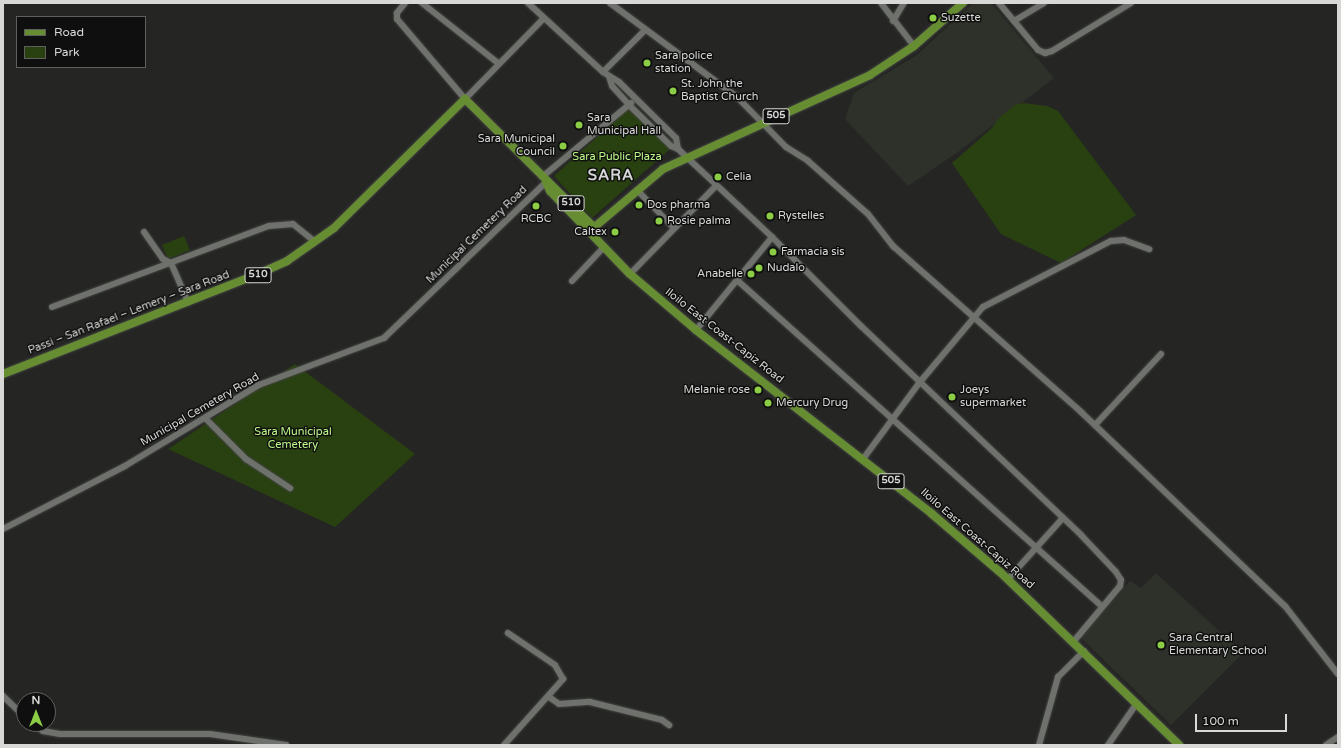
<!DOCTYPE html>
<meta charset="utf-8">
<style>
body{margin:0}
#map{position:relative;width:1341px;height:748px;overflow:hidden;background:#252624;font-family:"Varela Round",sans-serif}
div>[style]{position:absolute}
.built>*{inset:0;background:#2d3129}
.green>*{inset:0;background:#294110}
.roads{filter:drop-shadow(0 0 1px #434442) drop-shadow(0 0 1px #434442)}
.minor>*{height:6px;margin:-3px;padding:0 3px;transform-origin:3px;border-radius:3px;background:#6f716d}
.major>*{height:8px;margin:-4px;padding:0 4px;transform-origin:4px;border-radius:4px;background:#678d33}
.dots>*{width:11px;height:11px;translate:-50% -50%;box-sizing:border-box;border:2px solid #0e0f0e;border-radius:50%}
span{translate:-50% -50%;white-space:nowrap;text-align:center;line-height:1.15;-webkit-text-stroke:3px #0e0f0e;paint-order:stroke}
.shield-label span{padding:1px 3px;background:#0e0f0e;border:1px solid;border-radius:3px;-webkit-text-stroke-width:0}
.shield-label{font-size:10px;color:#d8d9d7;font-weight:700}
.poi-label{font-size:11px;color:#d8d9d7}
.left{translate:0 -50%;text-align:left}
.right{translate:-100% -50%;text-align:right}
.park-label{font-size:11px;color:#bdf889}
.street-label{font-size:11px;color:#d8d9d7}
.district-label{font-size:15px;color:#d4d7d3;font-weight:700;letter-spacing:1px}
.frame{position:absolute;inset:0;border:4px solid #d8d9d7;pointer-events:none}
.legend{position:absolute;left:16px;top:16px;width:130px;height:52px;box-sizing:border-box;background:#0e0f0e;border:1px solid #5f605e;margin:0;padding:5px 7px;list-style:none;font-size:12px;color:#d8d9d7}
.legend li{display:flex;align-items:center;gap:8px;height:20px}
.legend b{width:20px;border:1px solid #5f605e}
.north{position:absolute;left:16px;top:692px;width:40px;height:40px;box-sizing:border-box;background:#0e0f0e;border:1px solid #5f605e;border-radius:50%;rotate:0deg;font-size:11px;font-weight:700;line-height:16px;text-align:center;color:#d8d9d7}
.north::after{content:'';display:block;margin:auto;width:14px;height:18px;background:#8bce46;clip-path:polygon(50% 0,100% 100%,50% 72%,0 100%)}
.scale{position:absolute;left:1195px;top:714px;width:92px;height:18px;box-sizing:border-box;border:2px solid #d8d9d7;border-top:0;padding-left:5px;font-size:12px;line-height:14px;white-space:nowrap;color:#d8d9d7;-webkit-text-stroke:3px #0e0f0e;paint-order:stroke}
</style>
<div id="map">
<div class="built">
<i style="clip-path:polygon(973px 3px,991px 3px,1054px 78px,958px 152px,908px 186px,845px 119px,854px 93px,917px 55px)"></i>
<i style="clip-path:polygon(1156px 573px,1243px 653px,1171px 725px,1080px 637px,1130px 581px,1141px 588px)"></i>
</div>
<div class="green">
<i style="clip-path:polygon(1023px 103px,1047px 106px,1058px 111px,1136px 215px,1061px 263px,1001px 234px,952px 163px,992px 128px,999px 118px,1015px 105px)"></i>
<i style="clip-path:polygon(629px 108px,670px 149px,592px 218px,554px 176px)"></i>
<i style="clip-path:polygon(184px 236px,190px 250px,168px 259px,162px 245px)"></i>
<i style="clip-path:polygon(295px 364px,415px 454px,335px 527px,168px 449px)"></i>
</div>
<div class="roads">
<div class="minor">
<i style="left:405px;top:3px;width:13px;rotate:129deg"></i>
<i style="left:397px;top:13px;width:6px;rotate:90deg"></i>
<i style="left:397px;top:19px;width:105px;rotate:49.6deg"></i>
<i style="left:465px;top:99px;width:113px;rotate:-45.7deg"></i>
<i style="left:422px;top:3px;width:97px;rotate:38.3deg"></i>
<i style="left:528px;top:3px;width:102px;rotate:42.6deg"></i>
<i style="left:603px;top:72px;width:19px;rotate:32deg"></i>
<i style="left:619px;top:82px;width:80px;rotate:44.5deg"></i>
<i style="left:676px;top:138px;width:11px;rotate:80deg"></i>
<i style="left:610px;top:3px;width:158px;rotate:36.5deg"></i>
<i style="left:737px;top:97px;width:70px;rotate:45.6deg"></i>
<i style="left:786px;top:147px;width:26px;rotate:32deg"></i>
<i style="left:808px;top:161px;width:80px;rotate:41.5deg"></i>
<i style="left:868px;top:214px;width:41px;rotate:52deg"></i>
<i style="left:893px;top:246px;width:251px;rotate:41.4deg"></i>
<i style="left:1081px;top:412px;width:282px;rotate:43.6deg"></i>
<i style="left:1285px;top:606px;width:86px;rotate:52.1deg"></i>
<i style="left:881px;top:3px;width:54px;rotate:52.5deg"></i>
<i style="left:999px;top:3px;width:61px;rotate:50.3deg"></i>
<i style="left:1038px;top:50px;width:8px;rotate:23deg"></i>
<i style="left:1045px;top:53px;width:7px;rotate:-16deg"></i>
<i style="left:1052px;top:51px;width:92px;rotate:-31.3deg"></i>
<i style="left:893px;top:21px;width:21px;rotate:-59deg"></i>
<i style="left:1014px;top:21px;width:35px;rotate:-31deg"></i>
<i style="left:603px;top:72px;width:59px;rotate:-45deg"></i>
<i style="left:609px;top:76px;width:10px;rotate:73deg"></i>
<i style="left:612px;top:86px;width:24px;rotate:48deg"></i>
<i style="left:628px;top:104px;width:60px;rotate:44.3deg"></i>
<i style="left:671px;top:146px;width:8px;rotate:23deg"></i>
<i style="left:678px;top:149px;width:129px;rotate:43.1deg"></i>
<i style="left:772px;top:237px;width:127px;rotate:45deg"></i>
<i style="left:862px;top:327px;width:302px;rotate:43.5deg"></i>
<i style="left:1081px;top:535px;width:51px;rotate:46.6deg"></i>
<i style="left:1116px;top:572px;width:9px;rotate:58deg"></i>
<i style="left:1121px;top:580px;width:6px;rotate:99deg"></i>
<i style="left:1120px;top:586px;width:72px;rotate:129.9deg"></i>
<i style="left:542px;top:177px;width:116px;rotate:-39.7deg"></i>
<i style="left:637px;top:190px;width:53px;rotate:45.8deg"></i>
<i style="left:144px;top:232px;width:33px;rotate:55deg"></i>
<i style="left:163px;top:259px;width:9px;rotate:27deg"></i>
<i style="left:171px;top:263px;width:43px;rotate:66.4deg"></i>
<i style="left:630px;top:274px;width:123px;rotate:-45.7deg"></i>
<i style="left:572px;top:281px;width:47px;rotate:-46.7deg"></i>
<i style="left:738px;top:281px;width:488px;rotate:41.8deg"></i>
<i style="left:52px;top:307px;width:232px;rotate:-20.5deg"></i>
<i style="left:269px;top:226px;width:24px;rotate:-5deg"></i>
<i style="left:293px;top:224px;width:28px;rotate:39deg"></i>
<i style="left:696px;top:330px;width:120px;rotate:-50.7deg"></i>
<i style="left:206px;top:419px;width:57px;rotate:45deg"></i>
<i style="left:246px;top:459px;width:53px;rotate:33.4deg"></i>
<i style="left:1095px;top:425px;width:97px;rotate:-47.1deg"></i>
<i style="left:863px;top:459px;width:96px;rotate:-53.5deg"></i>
<i style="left:920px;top:382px;width:98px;rotate:-50deg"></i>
<i style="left:983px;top:307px;width:144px;rotate:-27.3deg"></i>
<i style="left:1111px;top:241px;width:13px;rotate:-4deg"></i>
<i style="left:1124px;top:240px;width:27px;rotate:20deg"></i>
<i style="left:3px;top:529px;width:137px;rotate:-27.3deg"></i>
<i style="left:125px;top:466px;width:157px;rotate:-31.2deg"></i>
<i style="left:259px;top:385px;width:134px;rotate:-20.6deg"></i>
<i style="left:384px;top:338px;width:225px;rotate:-43.9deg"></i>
<i style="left:1008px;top:579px;width:82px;rotate:-48deg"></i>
<i style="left:3px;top:696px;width:29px;rotate:44deg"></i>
<i style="left:549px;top:697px;width:12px;rotate:35deg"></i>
<i style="left:559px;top:704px;width:31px;rotate:-4deg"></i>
<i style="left:590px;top:702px;width:74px;rotate:14deg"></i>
<i style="left:662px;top:720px;width:9px;rotate:36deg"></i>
<i style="left:34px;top:724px;width:11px;rotate:38deg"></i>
<i style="left:43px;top:731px;width:17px;rotate:10deg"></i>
<i style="left:60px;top:734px;width:150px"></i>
<i style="left:210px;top:734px;width:77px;rotate:8.2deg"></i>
<i style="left:504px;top:745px;width:89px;rotate:-48.2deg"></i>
<i style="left:563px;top:679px;width:16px;rotate:-120deg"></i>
<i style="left:555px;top:665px;width:57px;rotate:-145.8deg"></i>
<i style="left:1039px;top:745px;width:71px;rotate:-74.4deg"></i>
<i style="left:1058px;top:677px;width:37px;rotate:-45deg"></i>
<i style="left:1108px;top:745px;width:51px;rotate:-55.4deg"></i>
<i style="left:1326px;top:745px;width:14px;rotate:-34deg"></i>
</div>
<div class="major">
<i style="left:546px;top:182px;width:10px;rotate:66deg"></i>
<i style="left:550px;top:191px;width:115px;rotate:46.1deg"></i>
<i style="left:630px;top:274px;width:87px;rotate:40.3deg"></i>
<i style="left:696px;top:330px;width:299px;rotate:37.9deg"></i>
<i style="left:932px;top:514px;width:89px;rotate:40.5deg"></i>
<i style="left:1000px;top:572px;width:249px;rotate:44deg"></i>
<i style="left:591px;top:230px;width:94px;rotate:-40.3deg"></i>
<i style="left:663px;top:169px;width:227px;rotate:-24.4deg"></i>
<i style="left:870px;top:75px;width:53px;rotate:-33.4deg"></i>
<i style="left:914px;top:46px;width:65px;rotate:-41.3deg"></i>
<i style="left:3px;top:374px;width:272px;rotate:-21.4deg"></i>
<i style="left:256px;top:275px;width:34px;rotate:-24deg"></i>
<i style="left:287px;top:261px;width:57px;rotate:-35.1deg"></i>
<i style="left:334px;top:228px;width:184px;rotate:-44.6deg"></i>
<i style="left:465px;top:99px;width:182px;rotate:44.8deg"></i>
</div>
</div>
<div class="dots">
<i style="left:933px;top:18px;background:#8bce46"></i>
<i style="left:647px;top:63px;background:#8bce46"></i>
<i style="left:673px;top:91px;background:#8bce46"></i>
<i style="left:579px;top:125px;background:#8bce46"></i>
<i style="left:563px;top:146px;background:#8bce46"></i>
<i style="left:718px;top:177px;background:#8bce46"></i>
<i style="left:639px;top:205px;background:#8bce46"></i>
<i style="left:536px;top:206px;background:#8bce46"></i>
<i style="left:770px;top:216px;background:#8bce46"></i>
<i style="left:659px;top:221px;background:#8bce46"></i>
<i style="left:615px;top:232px;background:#8bce46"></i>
<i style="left:773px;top:252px;background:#8bce46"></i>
<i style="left:759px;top:268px;background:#8bce46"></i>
<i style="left:751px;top:274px;background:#8bce46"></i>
<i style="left:758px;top:390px;background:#8bce46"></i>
<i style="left:952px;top:397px;background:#8bce46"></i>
<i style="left:768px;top:403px;background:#8bce46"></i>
<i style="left:1161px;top:645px;background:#8bce46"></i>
</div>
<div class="shield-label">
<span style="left:776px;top:116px">505</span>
<span style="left:571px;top:203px">510</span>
<span style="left:258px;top:275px">510</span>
<span style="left:891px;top:481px">505</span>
</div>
<div class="poi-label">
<span class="left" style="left:941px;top:18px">Suzette</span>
<span class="left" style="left:655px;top:63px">Sara police<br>station</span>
<span class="left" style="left:681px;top:91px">St. John the<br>Baptist Church</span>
<span class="left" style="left:587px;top:125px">Sara<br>Municipal Hall</span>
<span class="right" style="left:555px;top:146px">Sara Municipal<br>Council</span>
<span class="left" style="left:726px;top:177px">Celia</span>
<span class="left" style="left:647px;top:205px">Dos pharma</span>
<span class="left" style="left:778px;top:216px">Rystelles</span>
<span style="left:536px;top:219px">RCBC</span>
<span class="left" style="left:667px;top:221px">Rosie palma</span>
<span class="right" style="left:607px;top:232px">Caltex</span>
<span class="left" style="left:781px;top:252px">Farmacia sis</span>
<span class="left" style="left:767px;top:268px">Nudalo</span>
<span class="right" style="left:743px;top:274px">Anabelle</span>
<span class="right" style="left:750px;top:390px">Melanie rose</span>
<span class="left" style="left:960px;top:397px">Joeys<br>supermarket</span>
<span class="left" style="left:776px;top:403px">Mercury Drug</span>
<span class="left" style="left:1169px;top:645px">Sara Central<br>Elementary School</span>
</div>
<div class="park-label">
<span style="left:617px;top:157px">Sara Public Plaza</span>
<span style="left:293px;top:439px">Sara Municipal<br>Cemetery</span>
</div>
<div class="street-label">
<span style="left:477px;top:235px;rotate:-44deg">Municipal Cemetery Road</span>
<span style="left:129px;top:313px;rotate:-21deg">Passi – San Rafael – Lemery – Sara Road</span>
<span style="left:724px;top:336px;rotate:38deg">Iloilo East Coast-Capiz Road</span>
<span style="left:200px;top:410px;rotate:-30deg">Municipal Cemetery Road</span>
<span style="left:977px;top:539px;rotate:41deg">Iloilo East Coast-Capiz Road</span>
</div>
<div class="district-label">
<span style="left:611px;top:176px">SARA</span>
</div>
<div class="frame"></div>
<ul class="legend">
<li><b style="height:5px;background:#678d33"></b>Road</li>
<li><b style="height:11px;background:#294110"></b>Park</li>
</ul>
<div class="north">N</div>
<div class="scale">100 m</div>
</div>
